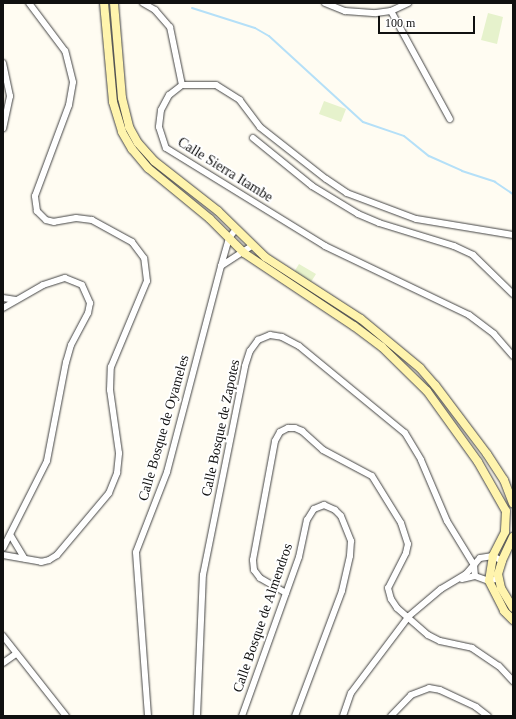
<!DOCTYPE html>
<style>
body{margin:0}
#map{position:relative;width:516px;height:719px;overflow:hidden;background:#fffcf2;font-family:Georgia,serif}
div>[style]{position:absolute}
.pitch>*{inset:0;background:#e6f2cc}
.stream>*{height:2px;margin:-1px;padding:0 1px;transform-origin:1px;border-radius:1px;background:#b5e0f8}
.roads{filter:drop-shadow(0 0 1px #434343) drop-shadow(0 0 1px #434343)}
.street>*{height:6px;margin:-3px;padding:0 3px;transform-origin:3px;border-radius:3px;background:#fff}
.secondary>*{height:8px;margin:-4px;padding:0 4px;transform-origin:4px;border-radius:4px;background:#fff4ad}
span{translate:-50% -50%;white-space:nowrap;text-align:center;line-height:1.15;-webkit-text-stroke:4px #fff;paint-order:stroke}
.street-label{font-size:14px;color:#101010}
.frame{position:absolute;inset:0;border:4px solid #101010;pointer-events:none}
.scale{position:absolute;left:378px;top:16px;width:97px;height:18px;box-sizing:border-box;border:2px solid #101010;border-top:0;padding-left:5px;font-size:12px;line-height:14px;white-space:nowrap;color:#101010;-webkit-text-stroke:3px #fff;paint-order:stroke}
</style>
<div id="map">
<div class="pitch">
<i style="clip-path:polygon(488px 13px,503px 17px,497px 44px,481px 40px)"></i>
<i style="clip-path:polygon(324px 101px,346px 109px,341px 122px,319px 114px)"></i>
<i style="clip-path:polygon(299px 264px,316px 274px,311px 282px,294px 272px)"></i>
</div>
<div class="stream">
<i style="left:192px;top:8px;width:66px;rotate:17.6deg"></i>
<i style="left:255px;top:28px;width:16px;rotate:30deg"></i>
<i style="left:269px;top:36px;width:127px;rotate:42.5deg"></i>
<i style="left:363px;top:122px;width:43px;rotate:18.9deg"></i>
<i style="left:404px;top:136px;width:32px;rotate:39deg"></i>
<i style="left:429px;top:156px;width:36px;rotate:24deg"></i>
<i style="left:462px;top:171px;width:35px;rotate:18deg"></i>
<i style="left:495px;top:182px;width:22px;rotate:34deg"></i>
</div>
<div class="roads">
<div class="street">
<i style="left:143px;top:3px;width:14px;rotate:30deg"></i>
<i style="left:155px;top:10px;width:23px;rotate:49deg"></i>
<i style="left:170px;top:27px;width:59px;rotate:78.3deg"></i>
<i style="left:325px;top:3px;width:22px;rotate:22deg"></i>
<i style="left:345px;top:11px;width:31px;rotate:4deg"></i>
<i style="left:376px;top:13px;width:15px;rotate:-8deg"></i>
<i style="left:391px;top:11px;width:19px;rotate:-25deg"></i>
<i style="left:391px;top:11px;width:123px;rotate:61.4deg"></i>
<i style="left:3px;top:63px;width:34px;rotate:78deg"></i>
<i style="left:10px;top:96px;width:33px;rotate:102deg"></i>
<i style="left:253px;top:138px;width:76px;rotate:39.1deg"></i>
<i style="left:312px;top:186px;width:54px;rotate:31.3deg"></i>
<i style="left:358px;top:214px;width:23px;rotate:23deg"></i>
<i style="left:379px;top:223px;width:78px;rotate:17deg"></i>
<i style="left:454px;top:246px;width:21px;rotate:25deg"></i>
<i style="left:473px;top:255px;width:56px;rotate:44.3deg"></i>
<i style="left:513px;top:235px;width:98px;rotate:-170.6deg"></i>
<i style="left:416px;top:219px;width:74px;rotate:-159.4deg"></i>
<i style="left:347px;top:193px;width:25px;rotate:-146deg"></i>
<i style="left:326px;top:179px;width:84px;rotate:-141.8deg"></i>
<i style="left:260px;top:127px;width:34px;rotate:-127deg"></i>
<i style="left:240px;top:100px;width:28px;rotate:-148deg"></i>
<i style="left:216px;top:85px;width:34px;rotate:180deg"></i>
<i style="left:182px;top:85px;width:16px;rotate:142deg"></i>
<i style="left:169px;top:95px;width:17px;rotate:118deg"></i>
<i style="left:161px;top:110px;width:17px;rotate:97deg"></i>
<i style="left:159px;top:127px;width:22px;rotate:72deg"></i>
<i style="left:166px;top:148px;width:187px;rotate:31.6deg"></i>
<i style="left:325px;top:246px;width:160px;rotate:25.6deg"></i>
<i style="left:469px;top:315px;width:31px;rotate:37deg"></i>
<i style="left:494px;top:334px;width:29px;rotate:49deg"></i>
<i style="left:221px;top:266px;width:37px;rotate:-33deg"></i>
<i style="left:3px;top:298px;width:13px;rotate:9deg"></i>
<i style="left:3px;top:308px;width:46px;rotate:-29.9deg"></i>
<i style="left:43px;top:285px;width:23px;rotate:-18deg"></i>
<i style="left:65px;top:278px;width:18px;rotate:22deg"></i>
<i style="left:82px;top:285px;width:20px;rotate:66deg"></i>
<i style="left:90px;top:303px;width:10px;rotate:101deg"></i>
<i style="left:88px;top:313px;width:36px;rotate:118deg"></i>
<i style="left:71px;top:345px;width:18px;rotate:106deg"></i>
<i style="left:66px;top:362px;width:101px;rotate:100.9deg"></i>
<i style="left:47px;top:461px;width:97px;rotate:116.8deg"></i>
<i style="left:11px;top:536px;width:26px;rotate:59deg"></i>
<i style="left:3px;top:555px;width:39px;rotate:10deg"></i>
<i style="left:41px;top:562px;width:8px;rotate:-14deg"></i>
<i style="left:49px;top:560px;width:9px;rotate:-32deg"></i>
<i style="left:57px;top:555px;width:81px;rotate:-50deg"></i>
<i style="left:109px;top:493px;width:22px;rotate:-68deg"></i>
<i style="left:117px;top:473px;width:20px;rotate:-84deg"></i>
<i style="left:119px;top:453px;width:64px;rotate:-98.1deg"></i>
<i style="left:110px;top:390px;width:23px;rotate:-88deg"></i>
<i style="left:111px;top:367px;width:93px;rotate:-67.3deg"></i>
<i style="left:147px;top:281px;width:23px;rotate:-97deg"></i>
<i style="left:144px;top:258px;width:20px;rotate:-127deg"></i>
<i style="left:132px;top:242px;width:46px;rotate:-151.2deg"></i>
<i style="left:92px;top:220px;width:16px;rotate:-173deg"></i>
<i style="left:76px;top:218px;width:22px;rotate:170deg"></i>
<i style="left:54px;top:222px;width:8px;rotate:-166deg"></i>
<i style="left:46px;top:220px;width:13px;rotate:-135deg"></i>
<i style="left:37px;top:211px;width:15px;rotate:-98deg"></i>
<i style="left:35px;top:196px;width:97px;rotate:-69.5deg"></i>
<i style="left:69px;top:105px;width:23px;rotate:-80deg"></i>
<i style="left:73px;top:82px;width:32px;rotate:-104deg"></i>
<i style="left:65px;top:51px;width:60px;rotate:-126.9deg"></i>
<i style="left:462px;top:579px;width:13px;rotate:-13deg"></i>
<i style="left:475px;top:576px;width:15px;rotate:20deg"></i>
<i style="left:489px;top:581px;width:10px;rotate:-17deg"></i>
<i style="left:286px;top:593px;width:30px;rotate:-150deg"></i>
<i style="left:260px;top:578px;width:10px;rotate:-127deg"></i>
<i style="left:254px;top:570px;width:10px;rotate:-96deg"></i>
<i style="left:253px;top:560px;width:121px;rotate:-79.5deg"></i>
<i style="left:275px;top:441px;width:10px;rotate:-61deg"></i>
<i style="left:280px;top:432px;width:9px;rotate:-27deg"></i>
<i style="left:288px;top:428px;width:7px"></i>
<i style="left:295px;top:428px;width:8px;rotate:23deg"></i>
<i style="left:302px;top:431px;width:28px;rotate:42deg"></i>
<i style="left:323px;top:450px;width:55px;rotate:28deg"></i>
<i style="left:372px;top:476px;width:55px;rotate:58.3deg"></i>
<i style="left:401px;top:523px;width:22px;rotate:72deg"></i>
<i style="left:408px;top:544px;width:9px;rotate:103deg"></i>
<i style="left:406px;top:553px;width:39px;rotate:117deg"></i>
<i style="left:388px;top:588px;width:11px;rotate:75deg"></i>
<i style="left:391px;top:599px;width:11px;rotate:56deg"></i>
<i style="left:397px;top:608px;width:41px;rotate:41.1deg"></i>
<i style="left:428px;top:635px;width:13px;rotate:27deg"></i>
<i style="left:440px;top:641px;width:33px;rotate:12deg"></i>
<i style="left:472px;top:648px;width:32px;rotate:34deg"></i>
<i style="left:499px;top:666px;width:21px;rotate:47deg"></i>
<i style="left:3px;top:636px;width:102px;rotate:51.8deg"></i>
<i style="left:3px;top:663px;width:16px;rotate:-35deg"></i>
<i style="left:148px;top:716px;width:164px;rotate:-94.2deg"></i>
<i style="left:136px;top:552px;width:86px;rotate:-68.8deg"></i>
<i style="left:167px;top:472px;width:213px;rotate:-75.3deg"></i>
<i style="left:221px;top:266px;width:29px;rotate:-74deg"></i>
<i style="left:229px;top:238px;width:11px;rotate:-52deg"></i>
<i style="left:197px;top:716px;width:141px;rotate:-87.6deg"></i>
<i style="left:203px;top:575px;width:213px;rotate:-78.6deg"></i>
<i style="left:245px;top:366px;width:16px;rotate:-72deg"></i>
<i style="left:250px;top:351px;width:14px;rotate:-54deg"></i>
<i style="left:258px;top:340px;width:13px;rotate:-23deg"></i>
<i style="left:270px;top:335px;width:12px;rotate:9deg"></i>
<i style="left:282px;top:337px;width:19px;rotate:28deg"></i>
<i style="left:299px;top:346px;width:137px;rotate:39.4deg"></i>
<i style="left:405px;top:433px;width:31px;rotate:59deg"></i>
<i style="left:421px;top:460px;width:66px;rotate:66.9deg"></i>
<i style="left:447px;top:521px;width:52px;rotate:58.5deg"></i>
<i style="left:474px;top:565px;width:11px;rotate:85deg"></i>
<i style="left:242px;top:716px;width:169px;rotate:-70.3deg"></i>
<i style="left:299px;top:557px;width:38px;rotate:-78deg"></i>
<i style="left:307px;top:520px;width:13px;rotate:-58deg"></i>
<i style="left:314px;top:509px;width:11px;rotate:-22deg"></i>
<i style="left:324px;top:505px;width:12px;rotate:24deg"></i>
<i style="left:335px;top:510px;width:8px;rotate:45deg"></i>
<i style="left:341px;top:516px;width:27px;rotate:68deg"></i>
<i style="left:351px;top:541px;width:15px;rotate:94deg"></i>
<i style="left:350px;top:556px;width:36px;rotate:103deg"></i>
<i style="left:342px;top:591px;width:134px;rotate:110.6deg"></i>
<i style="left:343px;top:716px;width:24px;rotate:-71deg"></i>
<i style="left:351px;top:693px;width:96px;rotate:-53deg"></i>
<i style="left:409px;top:616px;width:42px;rotate:-40.2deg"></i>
<i style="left:441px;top:589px;width:29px;rotate:-31deg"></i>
<i style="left:466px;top:574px;width:21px;rotate:-49deg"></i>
<i style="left:480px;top:558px;width:13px;rotate:-9deg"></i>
<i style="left:493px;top:556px;width:10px;rotate:29deg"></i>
<i style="left:391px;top:716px;width:29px;rotate:-46deg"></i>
<i style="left:411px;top:695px;width:19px;rotate:-21deg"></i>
<i style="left:429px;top:688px;width:11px;rotate:10deg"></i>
<i style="left:440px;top:690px;width:40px;rotate:25deg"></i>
<i style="left:476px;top:707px;width:15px;rotate:37deg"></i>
</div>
<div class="secondary">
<i style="left:104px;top:3px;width:99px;rotate:84.8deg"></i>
<i style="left:113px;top:102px;width:31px;rotate:73deg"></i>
<i style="left:122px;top:132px;width:20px;rotate:60deg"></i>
<i style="left:132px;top:149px;width:25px;rotate:50deg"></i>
<i style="left:148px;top:168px;width:80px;rotate:39.4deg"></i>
<i style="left:210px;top:219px;width:48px;rotate:45deg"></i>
<i style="left:244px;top:253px;width:132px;rotate:33.6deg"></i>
<i style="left:354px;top:326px;width:35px;rotate:37deg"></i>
<i style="left:382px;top:347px;width:63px;rotate:44.4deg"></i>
<i style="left:427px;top:391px;width:87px;rotate:54.3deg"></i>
<i style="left:478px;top:462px;width:56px;rotate:60.3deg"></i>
<i style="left:506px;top:511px;width:21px;rotate:93deg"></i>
<i style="left:505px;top:532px;width:27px;rotate:117deg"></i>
<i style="left:493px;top:556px;width:25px;rotate:99deg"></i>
<i style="left:489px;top:581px;width:34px;rotate:63deg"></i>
<i style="left:504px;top:611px;width:13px;rotate:45deg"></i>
<i style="left:114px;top:3px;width:95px;rotate:85.2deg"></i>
<i style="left:122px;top:98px;width:30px;rotate:76deg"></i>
<i style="left:129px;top:127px;width:18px;rotate:61deg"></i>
<i style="left:138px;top:143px;width:24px;rotate:48deg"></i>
<i style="left:154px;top:161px;width:81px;rotate:38deg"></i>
<i style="left:218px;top:211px;width:66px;rotate:44.4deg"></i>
<i style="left:265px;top:257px;width:114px;rotate:32.9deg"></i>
<i style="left:361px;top:319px;width:77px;rotate:39.7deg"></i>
<i style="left:420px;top:368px;width:23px;rotate:49deg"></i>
<i style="left:435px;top:385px;width:86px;rotate:53deg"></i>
<i style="left:487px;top:454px;width:31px;rotate:57deg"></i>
<i style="left:504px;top:480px;width:25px;rotate:69deg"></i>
<i style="left:513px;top:537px;width:26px;rotate:115deg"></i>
<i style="left:502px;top:561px;width:14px;rotate:107deg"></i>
<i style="left:498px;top:574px;width:14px;rotate:78deg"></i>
<i style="left:501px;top:588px;width:23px;rotate:59deg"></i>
</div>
</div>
<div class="street-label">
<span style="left:225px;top:170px;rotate:32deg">Calle Sierra Itambe</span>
<span style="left:164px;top:428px;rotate:-74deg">Calle Bosque de Oyameles</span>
<span style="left:221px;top:428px;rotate:-78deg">Calle Bosque de Zapotes</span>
<span style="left:263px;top:618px;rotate:-71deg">Calle Bosque de Almendros</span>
</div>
<div class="frame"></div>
<div class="scale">100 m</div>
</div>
